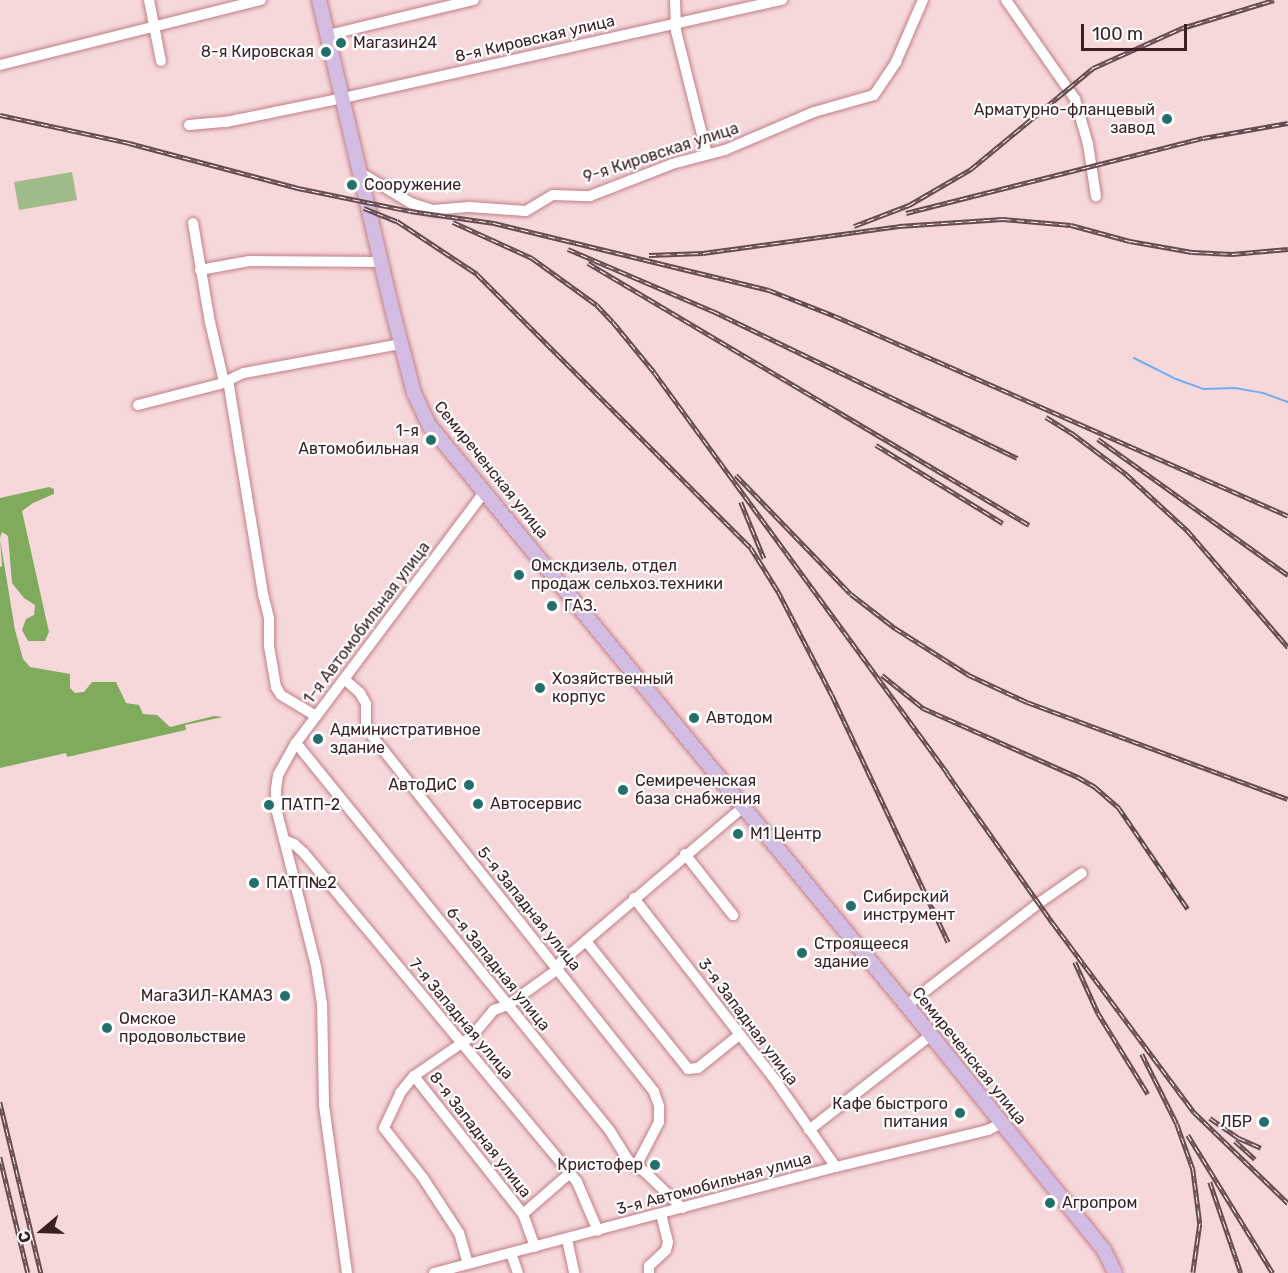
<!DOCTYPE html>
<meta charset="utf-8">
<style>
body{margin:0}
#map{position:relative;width:1288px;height:1273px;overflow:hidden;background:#f6d8db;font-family:Rubik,sans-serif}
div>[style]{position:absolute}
.green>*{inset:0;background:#9fbb8a}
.forest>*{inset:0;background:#80ab5d}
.stream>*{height:2px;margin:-1px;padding:0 1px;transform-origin:1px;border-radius:1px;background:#72adf1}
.roads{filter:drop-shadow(0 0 2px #c07e86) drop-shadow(0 0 2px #c07e86)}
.minor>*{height:10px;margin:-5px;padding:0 5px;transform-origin:5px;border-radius:5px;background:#fff}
.major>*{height:14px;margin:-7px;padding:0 7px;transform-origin:7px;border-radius:7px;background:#d3bce1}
.rail>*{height:4.5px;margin-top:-2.25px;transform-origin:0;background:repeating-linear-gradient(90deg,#fff 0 7px,#664b4e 0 14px);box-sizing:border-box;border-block:2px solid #664b4e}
.dots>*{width:16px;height:16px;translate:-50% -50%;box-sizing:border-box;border:3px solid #fff;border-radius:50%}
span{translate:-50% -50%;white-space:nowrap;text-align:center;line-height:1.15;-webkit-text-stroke:4.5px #fff;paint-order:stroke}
.street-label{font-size:16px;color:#3a2023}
.poi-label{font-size:16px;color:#3a2023}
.left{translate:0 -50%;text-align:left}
.right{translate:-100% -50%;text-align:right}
.north{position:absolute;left:12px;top:1201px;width:60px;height:60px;-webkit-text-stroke:4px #fff;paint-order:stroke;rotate:251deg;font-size:16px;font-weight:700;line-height:24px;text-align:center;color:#3a2023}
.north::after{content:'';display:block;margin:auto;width:21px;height:27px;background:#3a2023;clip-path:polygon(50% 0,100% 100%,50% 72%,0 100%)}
.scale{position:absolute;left:1081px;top:24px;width:106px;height:27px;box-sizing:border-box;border:3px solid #3a2023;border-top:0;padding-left:8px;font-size:18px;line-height:21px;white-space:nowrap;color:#3a2023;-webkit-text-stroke:4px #fff;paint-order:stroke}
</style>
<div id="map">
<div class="green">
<i style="clip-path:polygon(72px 172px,77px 200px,19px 210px,14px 182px)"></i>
</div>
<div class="forest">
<i style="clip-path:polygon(49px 487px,54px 489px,54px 494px,33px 503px,22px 511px,49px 632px,45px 641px,28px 641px,22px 630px,26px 619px,34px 615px,35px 605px,24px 598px,12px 583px,8px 536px,2px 532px,0 538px,0 498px)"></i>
<i style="clip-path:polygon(0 539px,15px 630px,23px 659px,30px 667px,70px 674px,70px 688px,75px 693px,84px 692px,92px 682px,116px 682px,126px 703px,139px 705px,143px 714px,157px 715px,170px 727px,214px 716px,223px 717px,185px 725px,186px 730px,67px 757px,66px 753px,0 768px,0 567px,2px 566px)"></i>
</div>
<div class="stream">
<i style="left:1134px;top:358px;width:47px;rotate:26.6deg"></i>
<i style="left:1176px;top:379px;width:29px;rotate:20deg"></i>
<i style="left:1203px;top:389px;width:32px;rotate:-2deg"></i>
<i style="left:1235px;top:388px;width:28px;rotate:10deg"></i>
<i style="left:1263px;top:393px;width:27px;rotate:20deg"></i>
</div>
<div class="roads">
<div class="minor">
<i style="left:149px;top:0;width:62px;rotate:78.9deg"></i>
<i style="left:675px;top:0;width:31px;rotate:88deg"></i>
<i style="left:676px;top:31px;width:127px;rotate:75.9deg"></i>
<i style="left:1006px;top:0;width:121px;rotate:55.1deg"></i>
<i style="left:1075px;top:99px;width:47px;rotate:73.9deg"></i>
<i style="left:1088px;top:144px;width:53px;rotate:81.3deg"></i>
<i style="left:328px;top:35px;width:150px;rotate:-13.5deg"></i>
<i style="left:0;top:65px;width:269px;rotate:-14deg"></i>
<i style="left:189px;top:125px;width:37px;rotate:-5deg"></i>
<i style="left:226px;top:122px;width:119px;rotate:-11.6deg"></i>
<i style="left:343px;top:98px;width:450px;rotate:-12.6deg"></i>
<i style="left:361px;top:173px;width:58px;rotate:31deg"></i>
<i style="left:411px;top:203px;width:23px;rotate:18deg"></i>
<i style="left:433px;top:210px;width:36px;rotate:-5deg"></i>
<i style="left:469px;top:207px;width:57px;rotate:4deg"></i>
<i style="left:526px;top:211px;width:31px;rotate:-31deg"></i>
<i style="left:553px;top:195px;width:37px;rotate:2deg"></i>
<i style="left:590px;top:196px;width:88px;rotate:-21.3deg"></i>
<i style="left:672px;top:164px;width:55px;rotate:-14.8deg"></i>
<i style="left:725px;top:150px;width:97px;rotate:-23.1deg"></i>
<i style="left:814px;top:112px;width:62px;rotate:-15.8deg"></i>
<i style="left:874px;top:95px;width:40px;rotate:-56deg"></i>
<i style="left:896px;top:62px;width:68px;rotate:-66.5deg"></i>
<i style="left:193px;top:223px;width:100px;rotate:80.3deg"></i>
<i style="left:210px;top:322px;width:62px;rotate:76.9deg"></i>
<i style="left:200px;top:270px;width:50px;rotate:-10.4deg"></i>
<i style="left:249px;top:261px;width:131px;rotate:0.4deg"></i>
<i style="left:228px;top:380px;width:217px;rotate:80.7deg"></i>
<i style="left:263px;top:594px;width:25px;rotate:76deg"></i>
<i style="left:269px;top:618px;width:28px;rotate:90deg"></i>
<i style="left:269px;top:646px;width:42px;rotate:80.3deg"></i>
<i style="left:276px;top:687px;width:9px;rotate:58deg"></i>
<i style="left:281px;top:695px;width:41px;rotate:31deg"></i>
<i style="left:138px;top:405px;width:85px;rotate:-14.4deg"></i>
<i style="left:220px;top:384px;width:26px;rotate:-25deg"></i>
<i style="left:244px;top:373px;width:160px;rotate:-10.5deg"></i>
<i style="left:344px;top:679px;width:21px;rotate:41deg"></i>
<i style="left:360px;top:693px;width:13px;rotate:61deg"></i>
<i style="left:366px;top:704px;width:20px;rotate:90deg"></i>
<i style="left:366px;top:724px;width:9px;rotate:69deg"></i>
<i style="left:369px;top:732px;width:459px;rotate:51.6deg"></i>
<i style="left:654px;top:1092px;width:15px;rotate:70deg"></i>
<i style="left:659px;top:1106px;width:16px;rotate:90deg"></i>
<i style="left:659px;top:1122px;width:50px;rotate:117.6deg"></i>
<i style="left:296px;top:743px;width:499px;rotate:51deg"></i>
<i style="left:610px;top:1131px;width:34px;rotate:58deg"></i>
<i style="left:628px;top:1160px;width:21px;rotate:35deg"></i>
<i style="left:645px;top:1172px;width:52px;rotate:44.2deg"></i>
<i style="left:284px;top:840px;width:11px;rotate:22deg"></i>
<i style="left:294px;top:844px;width:13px;rotate:42deg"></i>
<i style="left:304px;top:853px;width:428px;rotate:50.3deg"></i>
<i style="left:577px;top:1182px;width:53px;rotate:66.8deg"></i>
<i style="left:685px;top:854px;width:78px;rotate:51.8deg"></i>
<i style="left:634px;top:898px;width:230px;rotate:52.2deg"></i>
<i style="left:775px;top:1080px;width:106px;rotate:55deg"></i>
<i style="left:586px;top:941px;width:164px;rotate:51.4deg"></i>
<i style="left:688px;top:1069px;width:10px;rotate:-6deg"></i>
<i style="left:698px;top:1068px;width:53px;rotate:-38.8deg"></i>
<i style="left:907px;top:1005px;width:167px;rotate:-37.7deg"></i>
<i style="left:1039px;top:903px;width:52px;rotate:-34.9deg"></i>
<i style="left:414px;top:1076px;width:176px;rotate:51.7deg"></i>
<i style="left:523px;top:1214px;width:35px;rotate:70deg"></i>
<i style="left:809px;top:1130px;width:155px;rotate:-37.9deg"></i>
<i style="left:523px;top:1214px;width:62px;rotate:-41.1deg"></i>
<i style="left:567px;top:1239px;width:35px;rotate:78deg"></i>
<i style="left:511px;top:1253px;width:21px;rotate:71deg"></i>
<i style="left:468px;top:1264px;width:32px;rotate:-106deg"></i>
<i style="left:459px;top:1233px;width:66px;rotate:-123.2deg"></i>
<i style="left:423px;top:1178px;width:63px;rotate:-128deg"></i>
<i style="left:384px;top:1128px;width:38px;rotate:-65deg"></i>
<i style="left:400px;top:1093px;width:22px;rotate:-51deg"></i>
<i style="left:414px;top:1076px;width:70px;rotate:-34.6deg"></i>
<i style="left:472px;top:1036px;width:34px;rotate:-50deg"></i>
<i style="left:494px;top:1010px;width:15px;rotate:-20deg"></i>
<i style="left:508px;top:1005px;width:62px;rotate:-35.8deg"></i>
<i style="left:558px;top:969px;width:8px;rotate:-67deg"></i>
<i style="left:561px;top:962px;width:240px;rotate:-40.4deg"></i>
<i style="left:347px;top:1273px;width:170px;rotate:-97.8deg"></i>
<i style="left:324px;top:1105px;width:101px;rotate:-91.1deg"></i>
<i style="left:322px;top:1004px;width:38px;rotate:-99deg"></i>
<i style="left:316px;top:966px;width:163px;rotate:-104.2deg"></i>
<i style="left:276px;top:808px;width:19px;rotate:-90deg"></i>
<i style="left:276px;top:789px;width:14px;rotate:-82deg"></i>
<i style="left:278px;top:775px;width:37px;rotate:-61deg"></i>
<i style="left:296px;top:743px;width:315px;rotate:-53.1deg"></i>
<i style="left:434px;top:1273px;width:416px;rotate:-14.8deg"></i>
<i style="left:836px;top:1167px;width:156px;rotate:-13.7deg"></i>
<i style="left:988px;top:1130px;width:16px;rotate:-27deg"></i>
<i style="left:649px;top:1273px;width:7px;rotate:-90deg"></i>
<i style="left:649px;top:1266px;width:23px;rotate:-43deg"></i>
<i style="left:666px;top:1250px;width:8px;rotate:-76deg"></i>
<i style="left:668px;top:1242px;width:29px;rotate:-104deg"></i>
</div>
<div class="major">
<i style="left:319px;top:0;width:313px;rotate:76.7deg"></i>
<i style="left:391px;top:305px;width:91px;rotate:75.4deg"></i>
<i style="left:414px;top:393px;width:35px;rotate:65deg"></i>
<i style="left:429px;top:425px;width:790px;rotate:50.55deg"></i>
<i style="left:931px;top:1035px;width:276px;rotate:51.2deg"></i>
<i style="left:1104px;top:1250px;width:25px;rotate:64deg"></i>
</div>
</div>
<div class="rail">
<i style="left:0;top:115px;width:132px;rotate:12.2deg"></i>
<i style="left:129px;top:143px;width:175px;rotate:14.9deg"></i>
<i style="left:298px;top:188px;width:114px;rotate:11.6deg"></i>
<i style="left:410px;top:211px;width:85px;rotate:8.1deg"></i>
<i style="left:494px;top:223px;width:283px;rotate:13.7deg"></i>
<i style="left:769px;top:290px;width:71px;rotate:21.5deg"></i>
<i style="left:835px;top:316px;width:495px;rotate:23.8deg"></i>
<i style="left:364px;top:208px;width:35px;rotate:22deg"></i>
<i style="left:397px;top:221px;width:96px;rotate:33.5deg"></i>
<i style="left:477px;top:274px;width:387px;rotate:45deg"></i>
<i style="left:751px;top:548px;width:51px;rotate:57.9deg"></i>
<i style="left:778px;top:591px;width:117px;rotate:62.6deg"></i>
<i style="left:832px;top:695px;width:273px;rotate:64.8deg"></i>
<i style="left:906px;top:213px;width:306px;rotate:-14.2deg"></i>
<i style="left:1203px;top:138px;width:86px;rotate:-10deg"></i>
<i style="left:453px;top:222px;width:87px;rotate:24.5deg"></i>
<i style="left:532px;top:258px;width:80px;rotate:35.9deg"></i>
<i style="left:597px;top:305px;width:23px;rotate:47deg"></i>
<i style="left:613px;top:322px;width:65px;rotate:50.6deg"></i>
<i style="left:654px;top:372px;width:497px;rotate:53.8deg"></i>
<i style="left:947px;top:773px;width:184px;rotate:54.8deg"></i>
<i style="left:1053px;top:923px;width:236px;rotate:53.3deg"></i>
<i style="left:1194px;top:1112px;width:131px;rotate:44.1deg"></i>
<i style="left:854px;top:226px;width:59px;rotate:-20.9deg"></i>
<i style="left:909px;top:205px;width:72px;rotate:-30.1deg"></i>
<i style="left:971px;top:169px;width:158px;rotate:-39.6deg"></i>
<i style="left:1093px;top:68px;width:98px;rotate:-24.2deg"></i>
<i style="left:1182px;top:28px;width:96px;rotate:-16.9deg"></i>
<i style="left:568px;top:249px;width:158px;rotate:23.2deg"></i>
<i style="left:713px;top:311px;width:338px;rotate:25.8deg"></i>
<i style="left:649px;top:255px;width:54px;rotate:-2.1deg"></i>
<i style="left:703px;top:253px;width:198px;rotate:-7.8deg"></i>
<i style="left:899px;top:226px;width:104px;rotate:-3.9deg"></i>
<i style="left:1003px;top:219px;width:68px;rotate:5deg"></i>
<i style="left:1071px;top:225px;width:61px;rotate:15.2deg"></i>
<i style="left:1130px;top:241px;width:63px;rotate:10.1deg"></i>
<i style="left:1192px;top:252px;width:40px;rotate:2.9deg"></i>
<i style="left:1232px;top:254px;width:56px;rotate:-5.1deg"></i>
<i style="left:588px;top:263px;width:513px;rotate:30.71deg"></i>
<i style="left:1046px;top:417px;width:31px;rotate:32deg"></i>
<i style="left:1072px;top:433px;width:68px;rotate:37.2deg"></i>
<i style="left:1126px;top:474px;width:83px;rotate:42.6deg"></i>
<i style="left:1187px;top:530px;width:155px;rotate:49.2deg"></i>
<i style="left:1098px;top:439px;width:234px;rotate:35.6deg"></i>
<i style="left:876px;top:445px;width:149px;rotate:31.6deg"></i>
<i style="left:736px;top:475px;width:165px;rotate:46deg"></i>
<i style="left:851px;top:594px;width:56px;rotate:37.7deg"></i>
<i style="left:895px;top:628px;width:88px;rotate:32.4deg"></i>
<i style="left:969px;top:675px;width:64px;rotate:25deg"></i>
<i style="left:1027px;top:702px;width:278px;rotate:20.4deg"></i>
<i style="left:741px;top:502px;width:61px;rotate:67.7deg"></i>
<i style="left:882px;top:675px;width:53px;rotate:38.8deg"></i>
<i style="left:923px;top:708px;width:170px;rotate:24deg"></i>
<i style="left:1078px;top:777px;width:20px;rotate:30deg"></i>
<i style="left:1095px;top:787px;width:32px;rotate:41deg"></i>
<i style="left:1119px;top:808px;width:122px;rotate:55.7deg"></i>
<i style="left:1075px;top:962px;width:56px;rotate:65.7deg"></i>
<i style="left:1098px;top:1013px;width:95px;rotate:58.3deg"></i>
<i style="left:1142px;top:1054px;width:78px;rotate:63.4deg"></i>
<i style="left:1177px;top:1124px;width:48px;rotate:70.4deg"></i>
<i style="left:1193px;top:1169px;width:55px;rotate:82.7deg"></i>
<i style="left:1200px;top:1224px;width:49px;rotate:98.1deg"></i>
<i style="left:0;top:1102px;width:176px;rotate:76.5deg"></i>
<i style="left:1210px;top:1118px;width:35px;rotate:35deg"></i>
<i style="left:1239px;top:1138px;width:24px;rotate:24deg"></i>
<i style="left:1188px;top:1135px;width:162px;rotate:58.4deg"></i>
<i style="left:1235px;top:1141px;width:27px;rotate:42deg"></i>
<i style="left:0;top:1157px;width:119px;rotate:76.4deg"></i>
<i style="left:1210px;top:1182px;width:96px;rotate:71.2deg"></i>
</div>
<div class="dots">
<i style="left:341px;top:43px;background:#246f6c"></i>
<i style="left:326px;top:52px;background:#246f6c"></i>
<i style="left:1167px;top:119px;background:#246f6c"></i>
<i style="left:352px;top:185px;background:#246f6c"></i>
<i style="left:431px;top:440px;background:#246f6c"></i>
<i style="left:519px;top:575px;background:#246f6c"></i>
<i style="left:552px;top:606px;background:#246f6c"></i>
<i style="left:540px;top:688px;background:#246f6c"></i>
<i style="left:694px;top:718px;background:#246f6c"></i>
<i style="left:318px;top:739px;background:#246f6c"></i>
<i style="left:469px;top:785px;background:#246f6c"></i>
<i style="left:623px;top:790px;background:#246f6c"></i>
<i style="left:478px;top:804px;background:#246f6c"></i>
<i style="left:269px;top:805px;background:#246f6c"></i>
<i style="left:738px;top:834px;background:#246f6c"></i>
<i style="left:254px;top:883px;background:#246f6c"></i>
<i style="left:851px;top:906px;background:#246f6c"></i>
<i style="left:802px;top:953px;background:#246f6c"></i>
<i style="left:285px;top:996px;background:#246f6c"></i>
<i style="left:107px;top:1028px;background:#246f6c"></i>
<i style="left:960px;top:1113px;background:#246f6c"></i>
<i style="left:1264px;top:1122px;background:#246f6c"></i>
<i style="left:655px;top:1165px;background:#246f6c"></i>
<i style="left:1050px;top:1203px;background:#246f6c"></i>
</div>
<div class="street-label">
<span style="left:535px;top:39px;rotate:-13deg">8-я Кировская улица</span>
<span style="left:661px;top:153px;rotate:-18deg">9-я Кировская улица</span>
<span style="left:491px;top:470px;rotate:51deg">Семиреченская улица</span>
<span style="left:367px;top:623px;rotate:-53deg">1-я Автомобильная улица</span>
<span style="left:529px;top:909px;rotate:51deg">5-я Западная улица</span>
<span style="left:498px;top:969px;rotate:51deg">6-я Западная улица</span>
<span style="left:461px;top:1019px;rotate:50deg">7-я Западная улица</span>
<span style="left:748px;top:1022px;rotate:53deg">3-я Западная улица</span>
<span style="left:969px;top:1056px;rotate:51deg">Семиреченская улица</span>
<span style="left:480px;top:1135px;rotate:52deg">8-я Западная улица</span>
<span style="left:714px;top:1184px;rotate:-15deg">3-я Автомобильная улица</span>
</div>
<div class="poi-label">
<span class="left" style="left:353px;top:43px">Магазин24</span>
<span class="right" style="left:314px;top:52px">8-я Кировская</span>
<span class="right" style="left:1155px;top:119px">Арматурно-фланцевый<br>завод</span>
<span class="left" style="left:364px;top:185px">Сооружение</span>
<span class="right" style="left:419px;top:440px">1-я<br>Автомобильная</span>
<span class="left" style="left:531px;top:575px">Омскдизель, отдел<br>продаж сельхоз.техники</span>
<span class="left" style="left:564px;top:606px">ГАЗ.</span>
<span class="left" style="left:552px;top:688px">Хозяйственный<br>корпус</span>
<span class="left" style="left:706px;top:718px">Автодом</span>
<span class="left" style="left:330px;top:739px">Административное<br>здание</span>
<span class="left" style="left:635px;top:790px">Семиреченская<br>база снабжения</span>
<span class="right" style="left:457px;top:785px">АвтоДиС</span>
<span class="left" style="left:490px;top:804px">Автосервис</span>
<span class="left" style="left:281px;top:805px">ПАТП-2</span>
<span class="left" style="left:750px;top:834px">М1 Центр</span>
<span class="left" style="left:266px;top:883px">ПАТП№2</span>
<span class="left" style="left:863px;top:906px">Сибирский<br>инструмент</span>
<span class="left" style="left:814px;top:953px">Строящееся<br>здание</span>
<span class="right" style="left:273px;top:996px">МагаЗИЛ-КАМАЗ</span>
<span class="left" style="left:119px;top:1028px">Омское<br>продовольствие</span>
<span class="right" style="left:948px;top:1113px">Кафе быстрого<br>питания</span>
<span class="right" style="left:1252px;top:1122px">ЛБР</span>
<span class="right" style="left:643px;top:1165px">Кристофер</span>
<span class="left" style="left:1062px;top:1203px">Агропром</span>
</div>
<div class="north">С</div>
<div class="scale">100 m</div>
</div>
